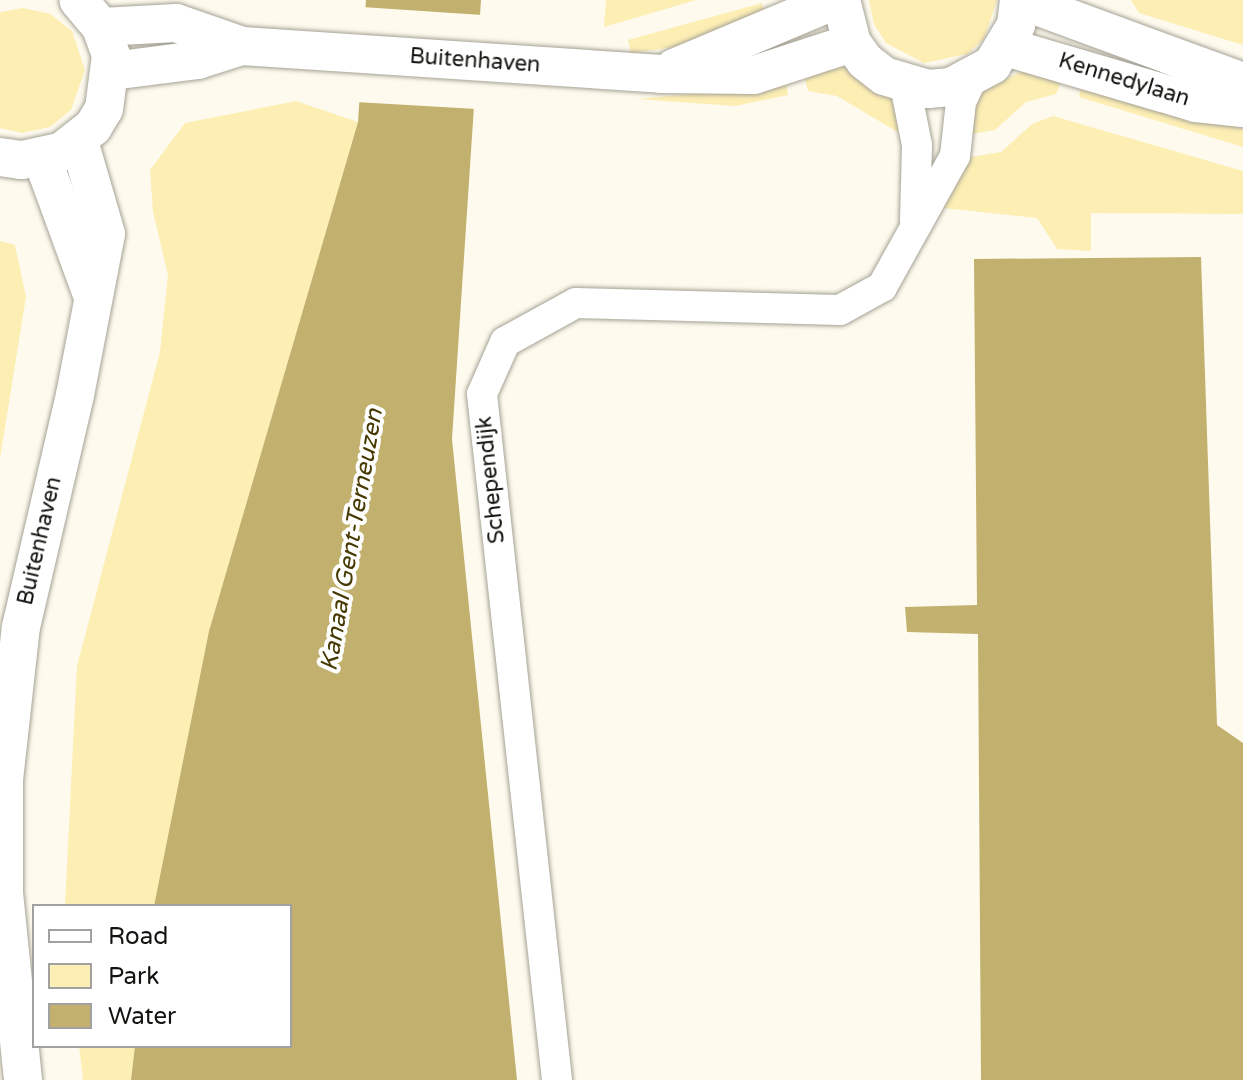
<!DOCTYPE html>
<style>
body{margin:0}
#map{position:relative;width:1243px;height:1080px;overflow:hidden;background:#fefbee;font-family:"Varela Round",sans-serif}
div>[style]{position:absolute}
.green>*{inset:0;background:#fdeeb4}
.water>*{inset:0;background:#c2b16e}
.pier>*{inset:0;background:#fefbee}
.roads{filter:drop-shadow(0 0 2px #a5a296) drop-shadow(0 0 2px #a5a296)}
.minor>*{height:30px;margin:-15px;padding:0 15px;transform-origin:15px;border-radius:15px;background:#fff}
.major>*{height:38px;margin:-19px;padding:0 19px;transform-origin:19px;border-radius:19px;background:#fff}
span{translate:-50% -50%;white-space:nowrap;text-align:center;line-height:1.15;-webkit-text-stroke:8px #fff;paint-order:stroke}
.street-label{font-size:22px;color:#14130f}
.water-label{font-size:24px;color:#463901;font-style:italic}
.legend{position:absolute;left:32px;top:904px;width:260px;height:144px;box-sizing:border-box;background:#fff;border:2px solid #a1a19f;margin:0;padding:10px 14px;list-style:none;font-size:24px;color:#14130f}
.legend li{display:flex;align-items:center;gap:16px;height:40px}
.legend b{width:40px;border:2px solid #a1a19f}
</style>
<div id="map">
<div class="green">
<i style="clip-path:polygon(606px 0,696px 0,604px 27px)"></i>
<i style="clip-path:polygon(869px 0,997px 0,984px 39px,967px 54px,924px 63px,886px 43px,874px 24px)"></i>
<i style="clip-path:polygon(1131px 0,1243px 0,1243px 45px,1139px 13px)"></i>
<i style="clip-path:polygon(762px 3px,766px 20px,683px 46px,631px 53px,628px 40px)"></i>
<i style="clip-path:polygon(23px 8px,50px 14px,72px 31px,85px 70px,71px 110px,50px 127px,22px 133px,0 128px,0 12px)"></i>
<i style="clip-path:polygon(835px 65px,869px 76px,893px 99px,905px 131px,896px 131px,837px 96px,808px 91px,803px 71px)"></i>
<i style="clip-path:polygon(1023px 71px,1064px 75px,1056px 94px,1026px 102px,995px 130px,966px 135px,981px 91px)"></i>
<i style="clip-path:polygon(785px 76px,788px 95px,735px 106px,637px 99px,722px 91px)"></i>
<i style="clip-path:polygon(1082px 80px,1243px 129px,1243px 147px,1079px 97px)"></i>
<i style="clip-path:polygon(296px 101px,358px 122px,209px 631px,154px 906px,65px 906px,77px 666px,160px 352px,168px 275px,153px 212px,150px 170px,185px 123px)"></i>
<i style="clip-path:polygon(1053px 116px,1243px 171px,1243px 214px,1091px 213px,1091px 251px,1057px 249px,1037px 218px,943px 208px,965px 158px,1001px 152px,1032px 124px)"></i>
<i style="clip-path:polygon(0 241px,15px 245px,26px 297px,0 458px)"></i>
<i style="clip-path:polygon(79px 1046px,135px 1046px,131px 1080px,83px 1080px)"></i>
</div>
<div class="water">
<i style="clip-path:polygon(366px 0,481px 0,452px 439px,517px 1080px,131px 1080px,135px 1046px,290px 1046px,290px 906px,154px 906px,209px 631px,358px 122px)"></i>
<i style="clip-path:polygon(1201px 257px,1217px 725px,1243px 743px,1243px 1080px,981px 1080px,978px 634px,907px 632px,905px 607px,977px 605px,974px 259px)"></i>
</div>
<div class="pier">
<i style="clip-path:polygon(362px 7px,482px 15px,476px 109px,356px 102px)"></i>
</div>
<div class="roads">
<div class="minor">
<i style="left:905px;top:85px;width:61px;rotate:78.7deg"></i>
<i style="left:917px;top:145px;width:78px;rotate:91.5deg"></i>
<i style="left:557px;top:1080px;width:690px;rotate:-96.24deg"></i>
<i style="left:482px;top:394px;width:57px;rotate:-66.1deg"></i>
<i style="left:505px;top:342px;width:81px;rotate:-28.8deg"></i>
<i style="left:576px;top:303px;width:264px;rotate:1.5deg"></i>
<i style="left:840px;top:310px;width:48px;rotate:-28.7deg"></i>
<i style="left:882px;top:287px;width:150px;rotate:-60.9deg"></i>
<i style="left:955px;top:156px;width:54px;rotate:-83.7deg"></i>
<i style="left:961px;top:102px;width:26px;rotate:-65deg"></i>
</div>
<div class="major">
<i style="left:841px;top:0;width:44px;rotate:75.7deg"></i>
<i style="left:852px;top:43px;width:22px;rotate:54deg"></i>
<i style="left:865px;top:61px;width:24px;rotate:38deg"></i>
<i style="left:884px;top:76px;width:46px;rotate:16.5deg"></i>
<i style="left:928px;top:89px;width:23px;rotate:-5deg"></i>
<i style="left:951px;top:87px;width:47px;rotate:-28.2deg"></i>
<i style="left:992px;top:65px;width:47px;rotate:-59deg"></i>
<i style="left:1016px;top:25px;width:25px;rotate:-83deg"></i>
<i style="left:1020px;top:0;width:238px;rotate:20.2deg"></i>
<i style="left:101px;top:27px;width:75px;rotate:-3.1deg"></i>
<i style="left:176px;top:23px;width:70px;rotate:19.2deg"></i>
<i style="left:1006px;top:47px;width:198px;rotate:16.4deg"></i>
<i style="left:1196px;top:103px;width:47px;rotate:6.1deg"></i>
<i style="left:674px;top:68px;width:176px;rotate:-22.8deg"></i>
<i style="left:112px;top:71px;width:87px;rotate:-7.3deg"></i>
<i style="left:198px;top:60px;width:46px;rotate:-17.7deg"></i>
<i style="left:242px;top:46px;width:420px;rotate:3.8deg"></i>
<i style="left:661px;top:74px;width:93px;rotate:0.6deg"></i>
<i style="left:754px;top:75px;width:103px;rotate:-18.1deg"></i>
<i style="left:0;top:157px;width:22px;rotate:8deg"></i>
<i style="left:22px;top:160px;width:40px;rotate:-12deg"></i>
<i style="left:61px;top:152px;width:41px;rotate:-38deg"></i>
<i style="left:93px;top:127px;width:21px;rotate:-59deg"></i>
<i style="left:104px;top:109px;width:54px;rotate:-82.6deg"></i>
<i style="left:111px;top:55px;width:30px;rotate:-110deg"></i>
<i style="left:101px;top:27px;width:35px;rotate:-130deg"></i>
<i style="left:42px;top:158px;width:143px;rotate:69.9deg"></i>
<i style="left:23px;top:1080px;width:187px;rotate:-95.8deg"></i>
<i style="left:4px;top:894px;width:114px;rotate:-90deg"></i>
<i style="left:4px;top:780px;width:154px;rotate:-83.7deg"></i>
<i style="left:21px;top:627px;width:238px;rotate:-76.9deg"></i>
<i style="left:75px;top:395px;width:164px;rotate:-79.1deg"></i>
<i style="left:106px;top:234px;width:97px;rotate:-106.2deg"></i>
</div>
</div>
<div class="street-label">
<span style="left:475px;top:61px;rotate:4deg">Buitenhaven</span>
<span style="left:1124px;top:80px;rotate:17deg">Kennedylaan</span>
<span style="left:491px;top:480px;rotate:-96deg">Schependijk</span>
<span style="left:40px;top:541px;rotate:-77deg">Buitenhaven</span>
</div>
<div class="water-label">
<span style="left:352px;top:540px;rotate:-80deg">Kanaal Gent-Terneuzen</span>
</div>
<ul class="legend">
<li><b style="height:10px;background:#fff"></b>Road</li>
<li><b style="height:22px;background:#fdeeb4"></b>Park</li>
<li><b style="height:22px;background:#c2b16e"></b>Water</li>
</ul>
</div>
